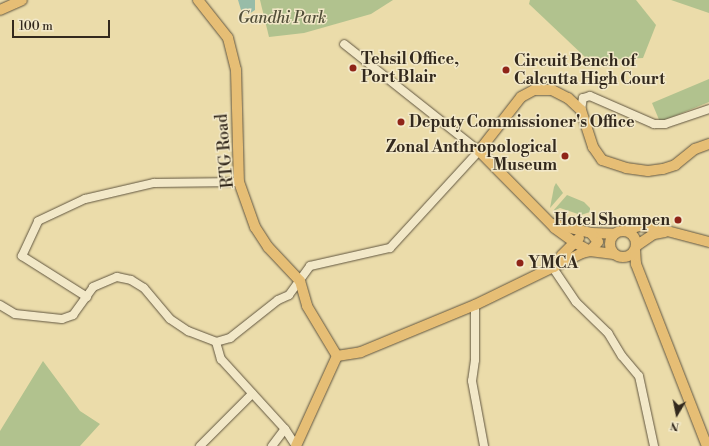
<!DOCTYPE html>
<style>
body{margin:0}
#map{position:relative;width:709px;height:446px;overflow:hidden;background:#ebdcaa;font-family:"Libre Bodoni",serif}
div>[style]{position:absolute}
.green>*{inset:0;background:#b1c28e}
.water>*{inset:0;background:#98bca8}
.roads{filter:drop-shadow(0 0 1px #615640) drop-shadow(0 0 1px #615640)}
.minor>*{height:8px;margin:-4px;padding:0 4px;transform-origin:4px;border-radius:4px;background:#f2e8c8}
.major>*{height:10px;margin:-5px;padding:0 5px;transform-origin:5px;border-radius:5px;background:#e6be75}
.major>.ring{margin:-5px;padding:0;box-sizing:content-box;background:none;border:10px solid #e6be75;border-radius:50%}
.dots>*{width:11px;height:11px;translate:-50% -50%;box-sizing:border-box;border:2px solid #f2e8c8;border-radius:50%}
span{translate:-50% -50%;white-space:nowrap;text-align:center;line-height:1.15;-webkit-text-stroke:3px #f2e8c8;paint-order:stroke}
.park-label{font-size:16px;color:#524f39;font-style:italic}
.poi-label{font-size:16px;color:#33291d;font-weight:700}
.left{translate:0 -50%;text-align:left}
.right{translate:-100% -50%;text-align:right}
.street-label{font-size:16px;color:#33291d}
.north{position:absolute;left:657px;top:394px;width:40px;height:40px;-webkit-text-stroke:3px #f2e8c8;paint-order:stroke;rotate:190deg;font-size:11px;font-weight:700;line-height:16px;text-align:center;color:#33291d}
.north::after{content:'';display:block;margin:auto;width:14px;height:18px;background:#33291d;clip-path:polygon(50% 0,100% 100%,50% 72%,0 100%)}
.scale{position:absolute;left:12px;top:20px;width:98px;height:18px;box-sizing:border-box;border:2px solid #33291d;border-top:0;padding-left:5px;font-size:12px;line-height:14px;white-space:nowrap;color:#33291d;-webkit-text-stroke:3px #f2e8c8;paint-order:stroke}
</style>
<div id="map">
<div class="green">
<i style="clip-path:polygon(260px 0,393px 0,371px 14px,304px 33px,269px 37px)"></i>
<i style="clip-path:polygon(530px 0,636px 0,656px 25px,643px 58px,600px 60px,585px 57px,529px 4px)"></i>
<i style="clip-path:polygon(671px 0,709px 0,709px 13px)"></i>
<i style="clip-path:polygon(709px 79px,709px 102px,660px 122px,652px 103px)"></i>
<i style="clip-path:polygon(556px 183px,563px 193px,550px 208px,554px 187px)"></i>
<i style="clip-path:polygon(567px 195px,584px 202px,590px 208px,590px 212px,581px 215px,560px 208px,553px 211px)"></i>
<i style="clip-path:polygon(43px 361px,80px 411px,100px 424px,80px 446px,0 446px,0 431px)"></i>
</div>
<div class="water">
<i style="clip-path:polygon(238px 0,255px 0,255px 10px,249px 14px,241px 10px)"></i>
</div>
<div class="roads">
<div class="minor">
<i style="left:581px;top:110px;width:12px;rotate:-81deg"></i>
<i style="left:583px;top:98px;width:7px;rotate:-16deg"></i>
<i style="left:590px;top:96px;width:70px;rotate:23.6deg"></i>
<i style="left:654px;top:124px;width:11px"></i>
<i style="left:665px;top:124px;width:46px;rotate:-18.8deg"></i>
<i style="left:553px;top:268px;width:41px;rotate:55.9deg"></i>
<i style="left:576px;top:302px;width:45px;rotate:44.1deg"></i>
<i style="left:608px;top:333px;width:27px;rotate:59deg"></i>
<i style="left:622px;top:356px;width:26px;rotate:50deg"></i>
<i style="left:639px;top:376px;width:72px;rotate:77.9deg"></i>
<i style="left:87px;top:297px;width:77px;rotate:-147.8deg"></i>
<i style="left:22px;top:256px;width:38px;rotate:-65deg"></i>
<i style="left:38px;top:221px;width:52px;rotate:-25.1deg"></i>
<i style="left:85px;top:199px;width:71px;rotate:-13.1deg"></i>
<i style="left:154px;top:183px;width:85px;rotate:-0.7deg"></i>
<i style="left:0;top:305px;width:17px;rotate:31deg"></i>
<i style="left:15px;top:314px;width:47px;rotate:6.1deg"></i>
<i style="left:62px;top:319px;width:12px;rotate:-20deg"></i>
<i style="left:73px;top:315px;width:34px;rotate:-54deg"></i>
<i style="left:93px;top:287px;width:26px;rotate:-23deg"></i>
<i style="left:117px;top:277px;width:14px;rotate:12deg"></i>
<i style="left:131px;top:280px;width:15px;rotate:32deg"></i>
<i style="left:144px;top:288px;width:40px;rotate:50deg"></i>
<i style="left:170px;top:319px;width:22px;rotate:34deg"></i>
<i style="left:188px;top:331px;width:30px;rotate:21deg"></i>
<i style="left:216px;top:342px;width:18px;rotate:74deg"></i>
<i style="left:221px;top:359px;width:95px;rotate:47.6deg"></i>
<i style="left:285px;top:429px;width:20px;rotate:57deg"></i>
<i style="left:475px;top:305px;width:55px;rotate:90deg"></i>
<i style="left:475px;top:360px;width:21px;rotate:98deg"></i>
<i style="left:472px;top:381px;width:66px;rotate:79.5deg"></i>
<i style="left:216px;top:342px;width:15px;rotate:-16deg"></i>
<i style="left:230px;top:338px;width:61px;rotate:-38.4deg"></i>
<i style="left:278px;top:300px;width:12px;rotate:-24deg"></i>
<i style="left:289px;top:295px;width:36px;rotate:-54deg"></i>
<i style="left:310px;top:266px;width:82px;rotate:-12.7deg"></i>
<i style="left:390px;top:248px;width:132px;rotate:-47.5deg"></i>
<i style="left:479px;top:151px;width:172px;rotate:-141.6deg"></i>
<i style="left:200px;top:446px;width:74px;rotate:-45deg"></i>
<i style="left:272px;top:446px;width:21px;rotate:-53deg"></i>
</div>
<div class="major">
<i style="left:198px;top:0;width:48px;rotate:51.7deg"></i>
<i style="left:228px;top:38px;width:33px;rotate:76deg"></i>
<i style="left:236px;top:70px;width:112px;rotate:88.5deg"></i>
<i style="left:239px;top:182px;width:48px;rotate:70.4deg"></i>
<i style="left:255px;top:227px;width:24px;rotate:57deg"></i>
<i style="left:268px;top:247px;width:47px;rotate:46.7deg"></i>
<i style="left:300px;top:281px;width:26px;rotate:74deg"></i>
<i style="left:307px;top:306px;width:58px;rotate:59deg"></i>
<i style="left:0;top:10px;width:24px;rotate:-24deg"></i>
<i style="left:553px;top:224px;width:39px;rotate:13deg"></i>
<i style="left:591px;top:233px;width:23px;rotate:2deg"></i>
<i class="ring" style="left:610px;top:231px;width:16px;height:16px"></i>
<i style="left:623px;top:231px;width:17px;rotate:-17deg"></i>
<i style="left:639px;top:226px;width:13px;rotate:4deg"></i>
<i style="left:652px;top:227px;width:59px;rotate:14.7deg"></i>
<i style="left:591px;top:233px;width:11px;rotate:52deg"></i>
<i style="left:598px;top:242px;width:12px;rotate:132deg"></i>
<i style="left:590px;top:251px;width:18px;rotate:-151deg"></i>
<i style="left:574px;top:242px;width:24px;rotate:-144deg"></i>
<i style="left:555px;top:228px;width:108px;rotate:-134.6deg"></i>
<i style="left:479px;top:151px;width:68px;rotate:-52.1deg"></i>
<i style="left:521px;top:97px;width:15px;rotate:-28deg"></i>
<i style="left:534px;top:90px;width:18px"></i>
<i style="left:552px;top:90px;width:18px;rotate:27deg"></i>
<i style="left:568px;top:98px;width:18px;rotate:43deg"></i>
<i style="left:581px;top:110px;width:39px;rotate:72deg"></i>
<i style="left:593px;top:147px;width:16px;rotate:55deg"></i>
<i style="left:602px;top:160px;width:25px;rotate:18deg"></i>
<i style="left:626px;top:168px;width:22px;rotate:8deg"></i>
<i style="left:648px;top:171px;width:15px;rotate:-8deg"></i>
<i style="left:663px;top:169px;width:13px;rotate:-18deg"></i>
<i style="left:675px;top:165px;width:26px;rotate:-39deg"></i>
<i style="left:695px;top:149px;width:15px;rotate:-20deg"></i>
<i style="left:636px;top:246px;width:22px;rotate:-34deg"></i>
<i style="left:654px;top:234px;width:11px;rotate:-10deg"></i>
<i style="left:635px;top:250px;width:14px;rotate:86deg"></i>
<i style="left:636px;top:264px;width:195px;rotate:68.7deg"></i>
<i style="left:554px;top:267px;width:14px;rotate:-56deg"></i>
<i style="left:562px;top:255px;width:24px;rotate:-45deg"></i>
<i style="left:296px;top:446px;width:99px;rotate:-65.5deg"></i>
<i style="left:337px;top:356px;width:24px;rotate:-9deg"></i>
<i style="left:361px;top:352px;width:123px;rotate:-22.4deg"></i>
<i style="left:475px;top:305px;width:119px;rotate:-25.9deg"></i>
<i style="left:582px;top:253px;width:8px;rotate:-14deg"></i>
<i style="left:590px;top:251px;width:24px;rotate:7deg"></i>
</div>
</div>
<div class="dots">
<i style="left:353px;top:68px;background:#8f2418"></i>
<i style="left:506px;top:70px;background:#8f2418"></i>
<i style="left:401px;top:122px;background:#8f2418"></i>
<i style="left:565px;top:156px;background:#8f2418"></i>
<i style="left:678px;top:220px;background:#8f2418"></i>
<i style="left:520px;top:263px;background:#8f2418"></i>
</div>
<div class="park-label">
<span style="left:282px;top:18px">Gandhi Park</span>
</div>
<div class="poi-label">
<span class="left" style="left:361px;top:68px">Tehsil Office,<br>Port Blair</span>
<span class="left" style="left:514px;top:70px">Circuit Bench of<br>Calcutta High Court</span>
<span class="left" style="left:409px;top:122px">Deputy Commissioner's Office</span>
<span class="right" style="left:557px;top:156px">Zonal Anthropological<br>Museum</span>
<span class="right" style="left:670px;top:220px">Hotel Shompen</span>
<span class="left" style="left:528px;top:263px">YMCA</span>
</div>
<div class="street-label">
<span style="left:225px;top:151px;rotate:-95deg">RTG Road</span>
</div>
<div class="north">N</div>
<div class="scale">100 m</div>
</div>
